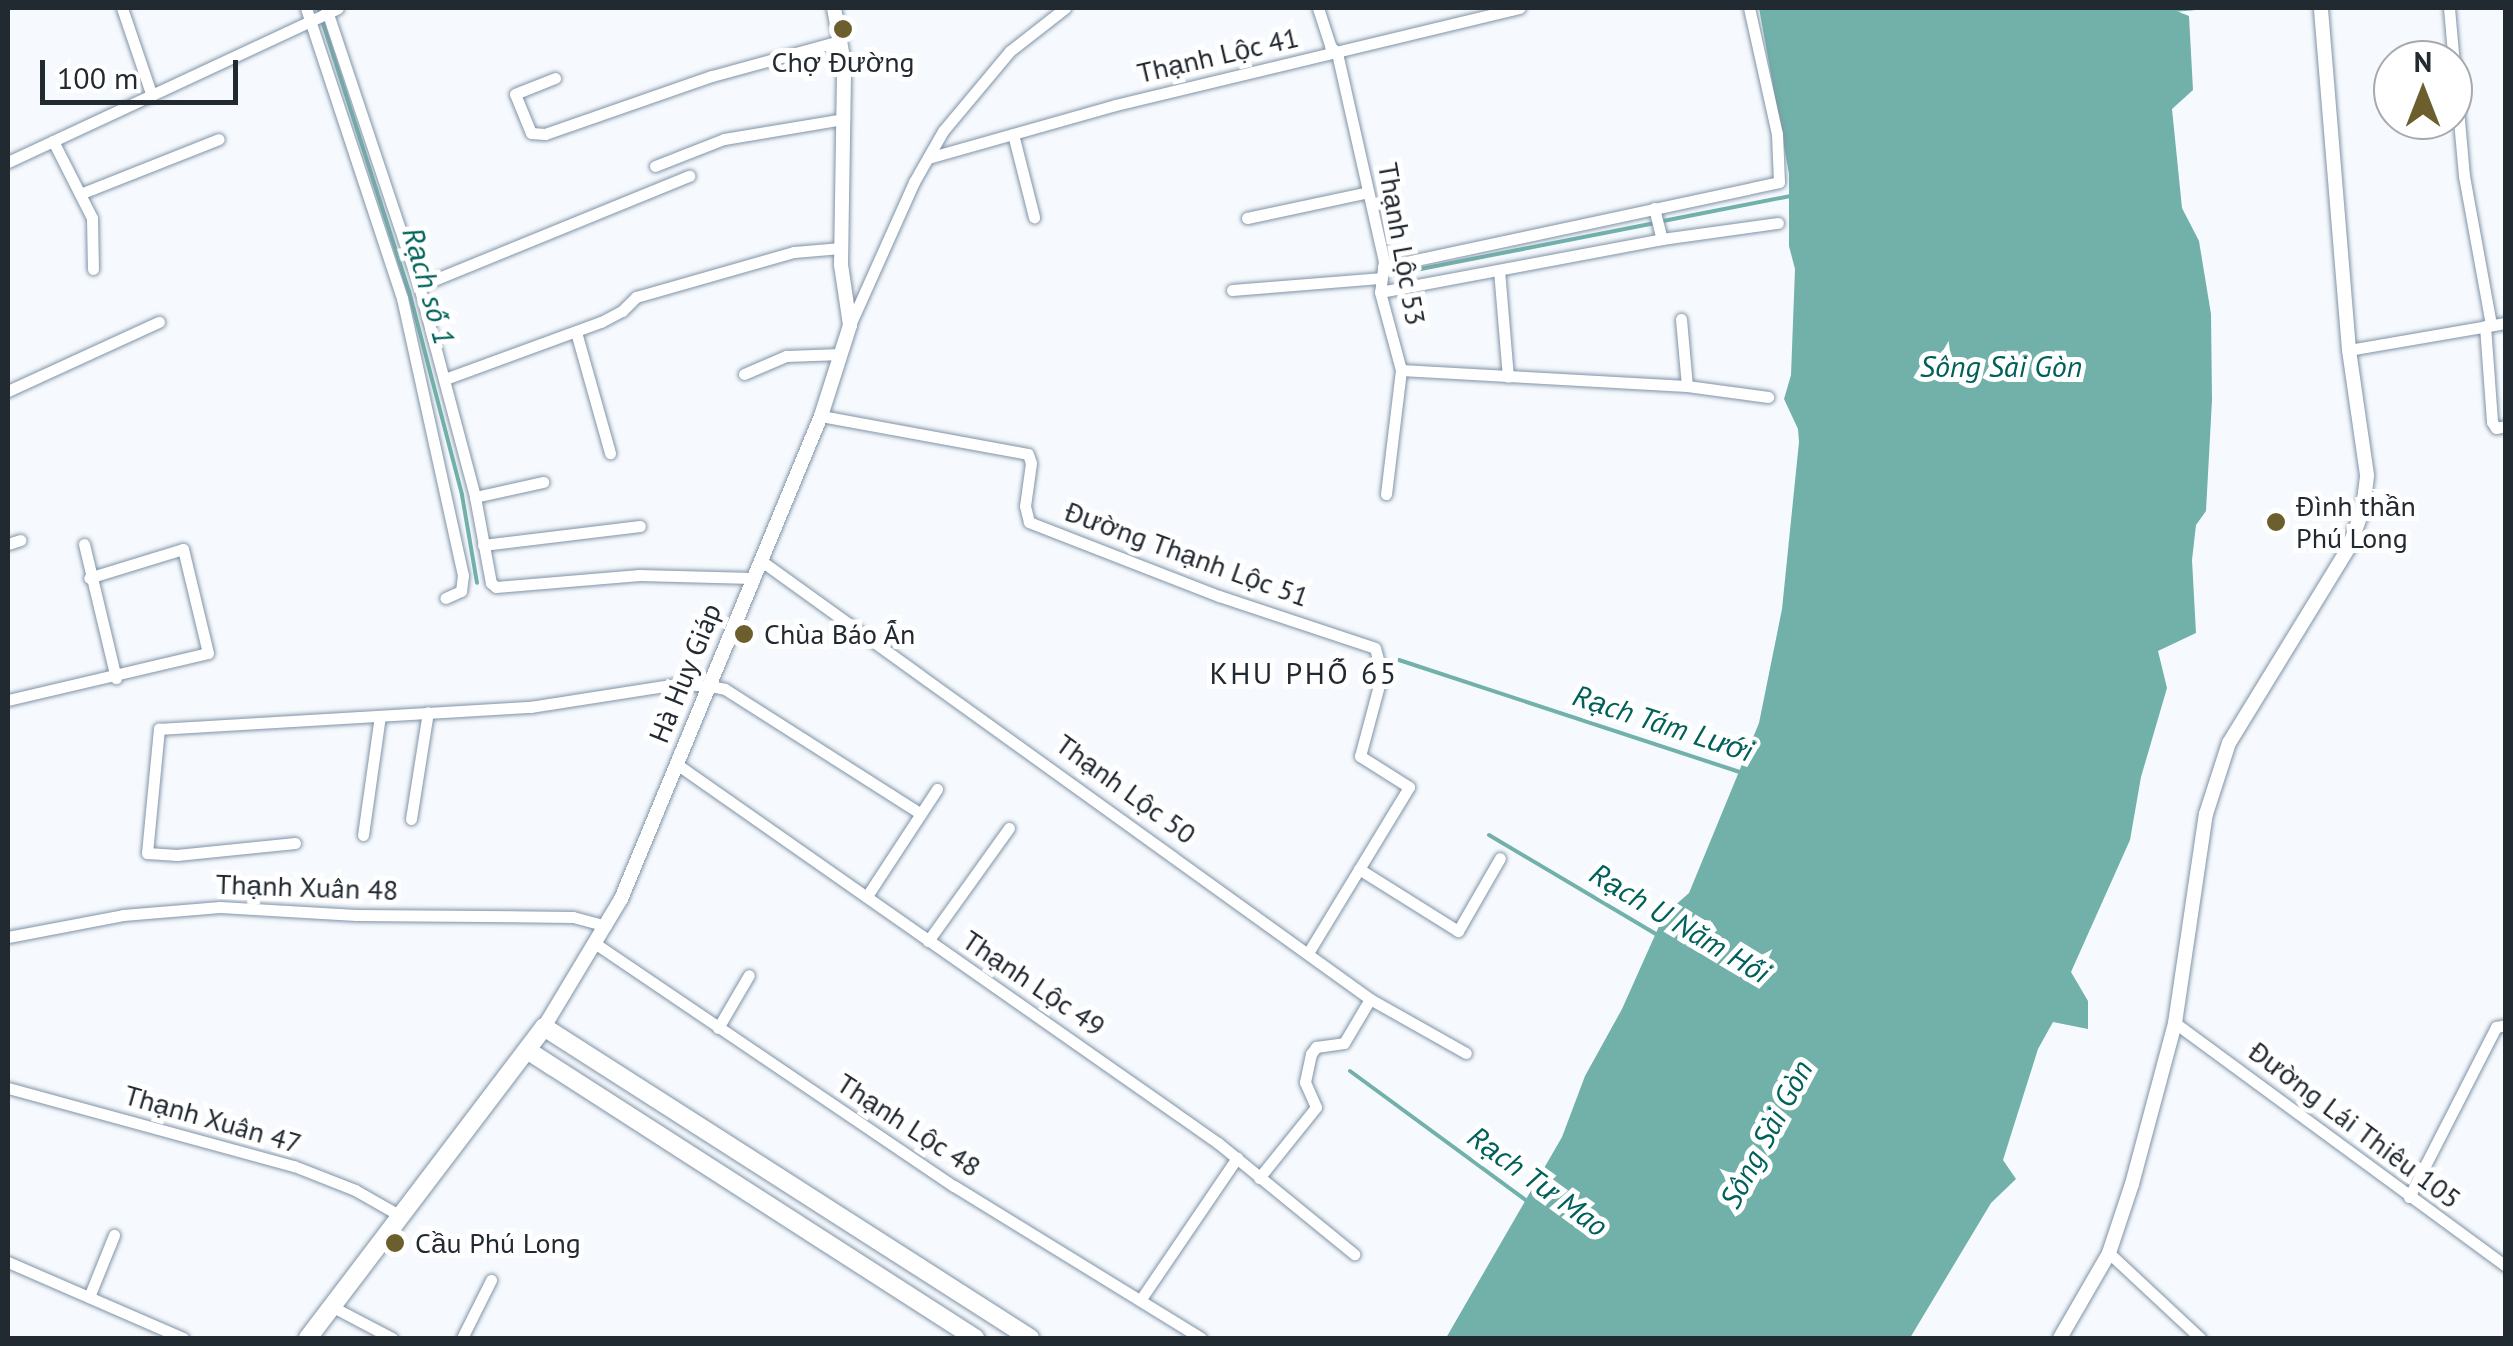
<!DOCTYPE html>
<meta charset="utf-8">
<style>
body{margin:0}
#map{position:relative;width:2513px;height:1346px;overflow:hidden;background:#f6fafe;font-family:"PT Sans",sans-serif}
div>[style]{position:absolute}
.water>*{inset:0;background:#71b1aa}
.stream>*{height:4px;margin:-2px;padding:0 2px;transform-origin:2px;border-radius:2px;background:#71b1aa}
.roads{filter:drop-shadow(0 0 2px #8093a6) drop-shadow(0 0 2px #8093a6)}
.minor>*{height:11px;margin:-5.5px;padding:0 5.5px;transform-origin:5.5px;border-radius:5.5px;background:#fff}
.tertiary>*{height:14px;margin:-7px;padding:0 7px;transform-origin:7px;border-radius:7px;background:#fff}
.primary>*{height:18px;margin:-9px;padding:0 9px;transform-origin:9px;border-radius:9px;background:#fff}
.dots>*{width:28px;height:28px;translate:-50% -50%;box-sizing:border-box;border:5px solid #fff;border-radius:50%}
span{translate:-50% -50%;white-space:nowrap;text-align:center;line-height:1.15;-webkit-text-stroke:10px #fff;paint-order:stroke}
.street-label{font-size:28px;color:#212931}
.poi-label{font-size:28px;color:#212931}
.left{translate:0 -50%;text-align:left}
.water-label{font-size:30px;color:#00605a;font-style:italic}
.neighbourhood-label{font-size:30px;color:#212931;letter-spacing:2.5px}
.frame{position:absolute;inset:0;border:10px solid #212931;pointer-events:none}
.north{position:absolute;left:2373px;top:40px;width:100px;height:100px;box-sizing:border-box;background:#fff;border:2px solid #a6a9ad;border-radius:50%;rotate:0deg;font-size:28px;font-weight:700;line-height:40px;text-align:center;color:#212931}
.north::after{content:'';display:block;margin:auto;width:35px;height:45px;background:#6d5f2d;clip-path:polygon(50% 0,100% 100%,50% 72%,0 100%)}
.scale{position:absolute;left:40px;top:60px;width:198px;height:45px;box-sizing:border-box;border:5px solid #212931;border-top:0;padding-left:12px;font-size:30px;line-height:35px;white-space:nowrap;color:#212931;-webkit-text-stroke:8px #fff;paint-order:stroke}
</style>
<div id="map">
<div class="water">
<i style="clip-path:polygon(1759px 8px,2169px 8px,2189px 16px,2193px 90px,2172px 109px,2182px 208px,2199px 241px,2211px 314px,2212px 400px,2206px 511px,2196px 525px,2192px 560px,2196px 633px,2158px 651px,2167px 688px,2141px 777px,2130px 840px,2071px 972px,2088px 1001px,2088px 1029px,2053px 1022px,2038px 1049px,2003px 1160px,2016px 1179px,1991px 1203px,1910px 1338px,1446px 1338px,1562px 1137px,1585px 1076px,1622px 1009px,1664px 915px,1689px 893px,1759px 723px,1782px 609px,1799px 442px,1798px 429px,1784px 399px,1791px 375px,1795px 269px,1789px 246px,1789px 174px)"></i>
</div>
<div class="stream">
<i style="left:318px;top:8px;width:297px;rotate:72.2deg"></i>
<i style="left:409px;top:291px;width:211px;rotate:75.4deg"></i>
<i style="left:462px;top:495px;width:89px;rotate:80.3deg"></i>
<i style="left:2173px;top:10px;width:21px;rotate:-5deg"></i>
<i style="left:1663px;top:221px;width:130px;rotate:-11.1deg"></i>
<i style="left:1385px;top:276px;width:274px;rotate:-11.1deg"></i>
<i style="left:1399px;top:660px;width:361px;rotate:18.2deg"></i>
<i style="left:1489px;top:835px;width:198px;rotate:30.7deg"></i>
<i style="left:1350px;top:1071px;width:220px;rotate:36.3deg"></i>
</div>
<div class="roads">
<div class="minor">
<i style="left:122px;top:8px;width:90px;rotate:71.2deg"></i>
<i style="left:306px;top:8px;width:305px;rotate:71.7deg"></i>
<i style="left:402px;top:298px;width:284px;rotate:77.6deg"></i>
<i style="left:463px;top:575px;width:16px;rotate:97deg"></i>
<i style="left:461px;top:591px;width:17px;rotate:156deg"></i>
<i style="left:326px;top:8px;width:293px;rotate:71.5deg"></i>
<i style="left:419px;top:286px;width:218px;rotate:75.1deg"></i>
<i style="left:475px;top:497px;width:87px;rotate:79.5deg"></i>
<i style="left:491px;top:583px;width:6px;rotate:39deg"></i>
<i style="left:496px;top:587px;width:144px;rotate:-4.8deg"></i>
<i style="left:639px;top:575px;width:114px;rotate:1.5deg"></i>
<i style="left:1318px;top:8px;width:40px;rotate:72deg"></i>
<i style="left:1330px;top:46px;width:10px;rotate:45deg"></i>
<i style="left:1337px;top:53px;width:213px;rotate:77.3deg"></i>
<i style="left:1384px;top:261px;width:31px;rotate:97deg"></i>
<i style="left:1380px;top:292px;width:81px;rotate:74.9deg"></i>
<i style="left:1401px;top:370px;width:125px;rotate:96.9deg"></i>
<i style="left:2449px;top:8px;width:169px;rotate:84.9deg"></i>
<i style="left:2464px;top:176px;width:151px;rotate:79.7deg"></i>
<i style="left:555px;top:78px;width:43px;rotate:158.2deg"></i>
<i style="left:515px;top:94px;width:42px;rotate:67.7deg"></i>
<i style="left:531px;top:133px;width:14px;rotate:4deg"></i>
<i style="left:545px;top:134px;width:177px;rotate:-19.2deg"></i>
<i style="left:712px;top:76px;width:133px;rotate:-15.3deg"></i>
<i style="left:1013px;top:134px;width:86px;rotate:75.8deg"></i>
<i style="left:53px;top:141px;width:86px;rotate:63.1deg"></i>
<i style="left:92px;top:218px;width:51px;rotate:88.9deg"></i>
<i style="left:928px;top:158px;width:194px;rotate:-15.8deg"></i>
<i style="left:1115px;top:105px;width:416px;rotate:-13.5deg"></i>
<i style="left:8px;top:162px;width:364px;rotate:-25deg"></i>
<i style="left:655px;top:166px;width:74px;rotate:-21.4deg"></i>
<i style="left:724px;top:139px;width:122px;rotate:-9.5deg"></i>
<i style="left:80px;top:194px;width:149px;rotate:-21.6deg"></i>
<i style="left:1654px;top:208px;width:32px;rotate:76deg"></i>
<i style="left:1247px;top:218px;width:124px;rotate:-12.1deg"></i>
<i style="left:1383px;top:267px;width:405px;rotate:-12.1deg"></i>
<i style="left:1779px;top:182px;width:48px;rotate:-92.4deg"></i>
<i style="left:1777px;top:134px;width:129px;rotate:-102.5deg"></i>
<i style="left:1499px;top:270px;width:107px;rotate:85.2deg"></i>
<i style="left:419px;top:286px;width:292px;rotate:-22.2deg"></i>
<i style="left:1232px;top:290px;width:148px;rotate:-4.6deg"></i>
<i style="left:1380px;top:292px;width:287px;rotate:-10.6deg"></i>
<i style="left:1662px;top:239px;width:117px;rotate:-7.9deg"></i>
<i style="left:1681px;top:319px;width:67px;rotate:84.9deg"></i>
<i style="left:1687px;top:386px;width:82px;rotate:7.7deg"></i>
<i style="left:850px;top:325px;width:157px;rotate:-65.9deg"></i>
<i style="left:914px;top:182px;width:59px;rotate:-60.4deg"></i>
<i style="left:943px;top:131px;width:104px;rotate:-50.1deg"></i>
<i style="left:1010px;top:51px;width:70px;rotate:-38deg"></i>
<i style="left:2485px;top:326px;width:96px;rotate:85.8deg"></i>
<i style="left:2492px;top:422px;width:7px;rotate:56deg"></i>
<i style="left:2496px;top:428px;width:10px;rotate:-11deg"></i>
<i style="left:576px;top:332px;width:126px;rotate:74.3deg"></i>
<i style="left:2349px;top:350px;width:159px;rotate:-9.8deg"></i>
<i style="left:1401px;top:370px;width:286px;rotate:3.2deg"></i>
<i style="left:744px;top:374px;width:46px;rotate:-23.2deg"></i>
<i style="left:786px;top:356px;width:55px;rotate:-2.1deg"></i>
<i style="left:445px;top:379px;width:166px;rotate:-20.1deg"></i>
<i style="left:601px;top:322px;width:24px;rotate:-28deg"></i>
<i style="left:622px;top:311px;width:20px;rotate:-45deg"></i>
<i style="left:636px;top:297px;width:164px;rotate:-15.9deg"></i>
<i style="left:794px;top:252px;width:47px;rotate:-4.9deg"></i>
<i style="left:8px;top:391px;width:166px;rotate:-24.6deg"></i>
<i style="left:821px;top:416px;width:210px;rotate:10.4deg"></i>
<i style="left:1028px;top:454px;width:9px;rotate:72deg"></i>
<i style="left:1031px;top:463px;width:43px;rotate:97.9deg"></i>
<i style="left:1025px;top:506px;width:16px;rotate:76deg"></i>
<i style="left:1029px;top:522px;width:204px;rotate:21.3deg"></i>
<i style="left:1219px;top:596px;width:164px;rotate:18.4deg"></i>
<i style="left:1375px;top:648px;width:27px;rotate:75deg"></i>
<i style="left:1382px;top:674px;width:85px;rotate:105deg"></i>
<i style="left:1360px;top:756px;width:58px;rotate:32.3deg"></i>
<i style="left:1409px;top:787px;width:194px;rotate:121.3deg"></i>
<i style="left:475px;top:497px;width:70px;rotate:-12.4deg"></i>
<i style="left:8px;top:544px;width:13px;rotate:-18deg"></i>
<i style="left:84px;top:544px;width:138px;rotate:76.6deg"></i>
<i style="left:483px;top:545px;width:158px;rotate:-6.9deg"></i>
<i style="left:760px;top:560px;width:752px;rotate:35.74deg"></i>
<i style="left:1370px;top:999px;width:110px;rotate:29.4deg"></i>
<i style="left:8px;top:700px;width:205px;rotate:-13.2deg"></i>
<i style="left:208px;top:653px;width:107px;rotate:-103.5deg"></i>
<i style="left:183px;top:549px;width:98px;rotate:162.9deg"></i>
<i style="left:678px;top:765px;width:659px;rotate:34.99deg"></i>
<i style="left:1218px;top:1143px;width:176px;rotate:39.2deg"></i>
<i style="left:411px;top:819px;width:108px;rotate:-81deg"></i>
<i style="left:363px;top:835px;width:120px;rotate:-81.9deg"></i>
<i style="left:295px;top:843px;width:119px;rotate:174.2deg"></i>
<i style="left:177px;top:855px;width:30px;rotate:-176deg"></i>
<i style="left:147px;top:853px;width:125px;rotate:-84.5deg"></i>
<i style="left:159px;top:729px;width:372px;rotate:-3.4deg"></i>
<i style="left:530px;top:707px;width:149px;rotate:-8.9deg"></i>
<i style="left:677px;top:684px;width:34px;rotate:3deg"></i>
<i style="left:711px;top:686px;width:14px;rotate:12deg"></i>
<i style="left:725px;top:689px;width:232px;rotate:32.5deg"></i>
<i style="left:1359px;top:869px;width:117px;rotate:32.1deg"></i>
<i style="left:1458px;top:931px;width:84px;rotate:-60.1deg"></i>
<i style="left:867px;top:896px;width:128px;rotate:-56.8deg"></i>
<i style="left:8px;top:937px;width:117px;rotate:-10.8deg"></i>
<i style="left:123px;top:915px;width:97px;rotate:-4.7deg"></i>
<i style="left:220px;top:907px;width:136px;rotate:3.4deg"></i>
<i style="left:356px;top:915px;width:217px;rotate:0.5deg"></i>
<i style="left:573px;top:917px;width:34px;rotate:15deg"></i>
<i style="left:928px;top:941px;width:139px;rotate:-54.4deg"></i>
<i style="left:596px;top:944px;width:432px;rotate:34.1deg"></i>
<i style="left:954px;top:1186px;width:290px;rotate:31.6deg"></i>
<i style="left:2175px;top:1023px;width:411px;rotate:36.3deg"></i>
<i style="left:718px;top:1028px;width:61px;rotate:-59.7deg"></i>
<i style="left:8px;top:1088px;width:296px;rotate:15.3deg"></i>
<i style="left:294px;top:1166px;width:66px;rotate:21.5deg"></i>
<i style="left:355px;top:1190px;width:51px;rotate:29.6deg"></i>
<i style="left:1259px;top:1178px;width:91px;rotate:-51.2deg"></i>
<i style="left:1316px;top:1107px;width:27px;rotate:-114deg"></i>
<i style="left:1305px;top:1082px;width:29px;rotate:-78deg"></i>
<i style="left:1311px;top:1054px;width:9px;rotate:-54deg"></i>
<i style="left:1316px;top:1047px;width:28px;rotate:-8deg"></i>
<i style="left:1344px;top:1043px;width:51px;rotate:-59.4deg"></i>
<i style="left:2409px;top:1197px;width:191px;rotate:-62.9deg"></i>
<i style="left:2496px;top:1027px;width:10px;rotate:-11deg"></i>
<i style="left:2109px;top:1253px;width:125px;rotate:43deg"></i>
<i style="left:8px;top:1262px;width:191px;rotate:23.5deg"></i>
<i style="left:89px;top:1297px;width:67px;rotate:-68deg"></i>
<i style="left:1141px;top:1299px;width:171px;rotate:-55.8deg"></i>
<i style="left:331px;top:1306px;width:69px;rotate:27.7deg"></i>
<i style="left:462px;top:1338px;width:65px;rotate:-63.4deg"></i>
</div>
<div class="tertiary">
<i style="left:544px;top:1027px;width:149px;rotate:-59deg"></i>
<i style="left:621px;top:899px;width:523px;rotate:-67.51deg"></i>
<i style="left:821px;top:416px;width:96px;rotate:-72.3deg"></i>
<i style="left:850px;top:325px;width:61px;rotate:-98.5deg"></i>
<i style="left:841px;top:265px;width:202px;rotate:-89.1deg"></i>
<i style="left:844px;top:63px;width:56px;rotate:-100.3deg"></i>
<i style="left:2060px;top:1338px;width:98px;rotate:-60deg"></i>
<i style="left:2109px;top:1253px;width:73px;rotate:-71.6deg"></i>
<i style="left:2132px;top:1184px;width:167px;rotate:-75deg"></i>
<i style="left:2175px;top:1023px;width:211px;rotate:-81.6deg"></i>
<i style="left:2206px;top:814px;width:75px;rotate:-72.1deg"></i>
<i style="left:2229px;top:743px;width:230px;rotate:-58.5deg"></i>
<i style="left:2349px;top:547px;width:40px;rotate:-69.8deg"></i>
<i style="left:2363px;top:509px;width:34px;rotate:-83deg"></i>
<i style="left:2367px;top:475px;width:126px;rotate:-98.2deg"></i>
<i style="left:2349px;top:350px;width:343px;rotate:-94.7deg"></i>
</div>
<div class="primary">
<i style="left:527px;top:1050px;width:533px;rotate:32.74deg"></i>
<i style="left:308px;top:1338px;width:390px;rotate:-52.8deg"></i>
<i style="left:544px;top:1027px;width:577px;rotate:32.62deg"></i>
</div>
</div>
<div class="dots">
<i style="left:843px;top:29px;background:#6d5f2d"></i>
<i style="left:2276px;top:522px;background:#6d5f2d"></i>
<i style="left:744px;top:634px;background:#6d5f2d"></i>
<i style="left:395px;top:1243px;background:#6d5f2d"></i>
</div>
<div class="street-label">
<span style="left:1218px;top:55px;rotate:-13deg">Thạnh Lộc 41</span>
<span style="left:1402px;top:244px;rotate:80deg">Thạnh Lộc 53</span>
<span style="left:1187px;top:554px;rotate:20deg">Đường Thạnh Lộc 51</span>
<span style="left:685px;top:673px;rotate:-68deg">Hà Huy Giáp</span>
<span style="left:1126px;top:789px;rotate:36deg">Thạnh Lộc 50</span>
<span style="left:307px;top:887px;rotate:2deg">Thạnh Xuân 48</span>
<span style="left:1034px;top:983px;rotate:34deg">Thạnh Lộc 49</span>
<span style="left:213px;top:1119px;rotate:16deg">Thạnh Xuân 47</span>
<span style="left:909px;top:1125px;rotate:33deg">Thạnh Lộc 48</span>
<span style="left:2355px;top:1125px;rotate:37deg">Đường Lái Thiêu 105</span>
</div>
<div class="poi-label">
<span style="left:843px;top:62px">Chợ Đường</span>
<span class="left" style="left:2296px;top:522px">Đình thần<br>Phú Long</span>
<span class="left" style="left:764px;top:634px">Chùa Báo Ấn</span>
<span class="left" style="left:415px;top:1243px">Cầu Phú Long</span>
</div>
<div class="water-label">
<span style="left:429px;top:286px;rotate:74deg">Rạch số 1</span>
<span style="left:2001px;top:366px">Sông Sài Gòn</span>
<span style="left:1663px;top:723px;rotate:18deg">Rạch Tám Lưới</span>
<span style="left:1680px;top:923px;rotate:31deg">Rạch U Năm Hối</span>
<span style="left:1766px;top:1134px;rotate:-62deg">Sông Sài Gòn</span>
<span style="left:1538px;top:1181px;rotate:36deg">Rạch Tư Mao</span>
</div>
<div class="neighbourhood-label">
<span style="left:1304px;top:673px">KHU PHỐ 65</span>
</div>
<div class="frame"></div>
<div class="north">N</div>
<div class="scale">100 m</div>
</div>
